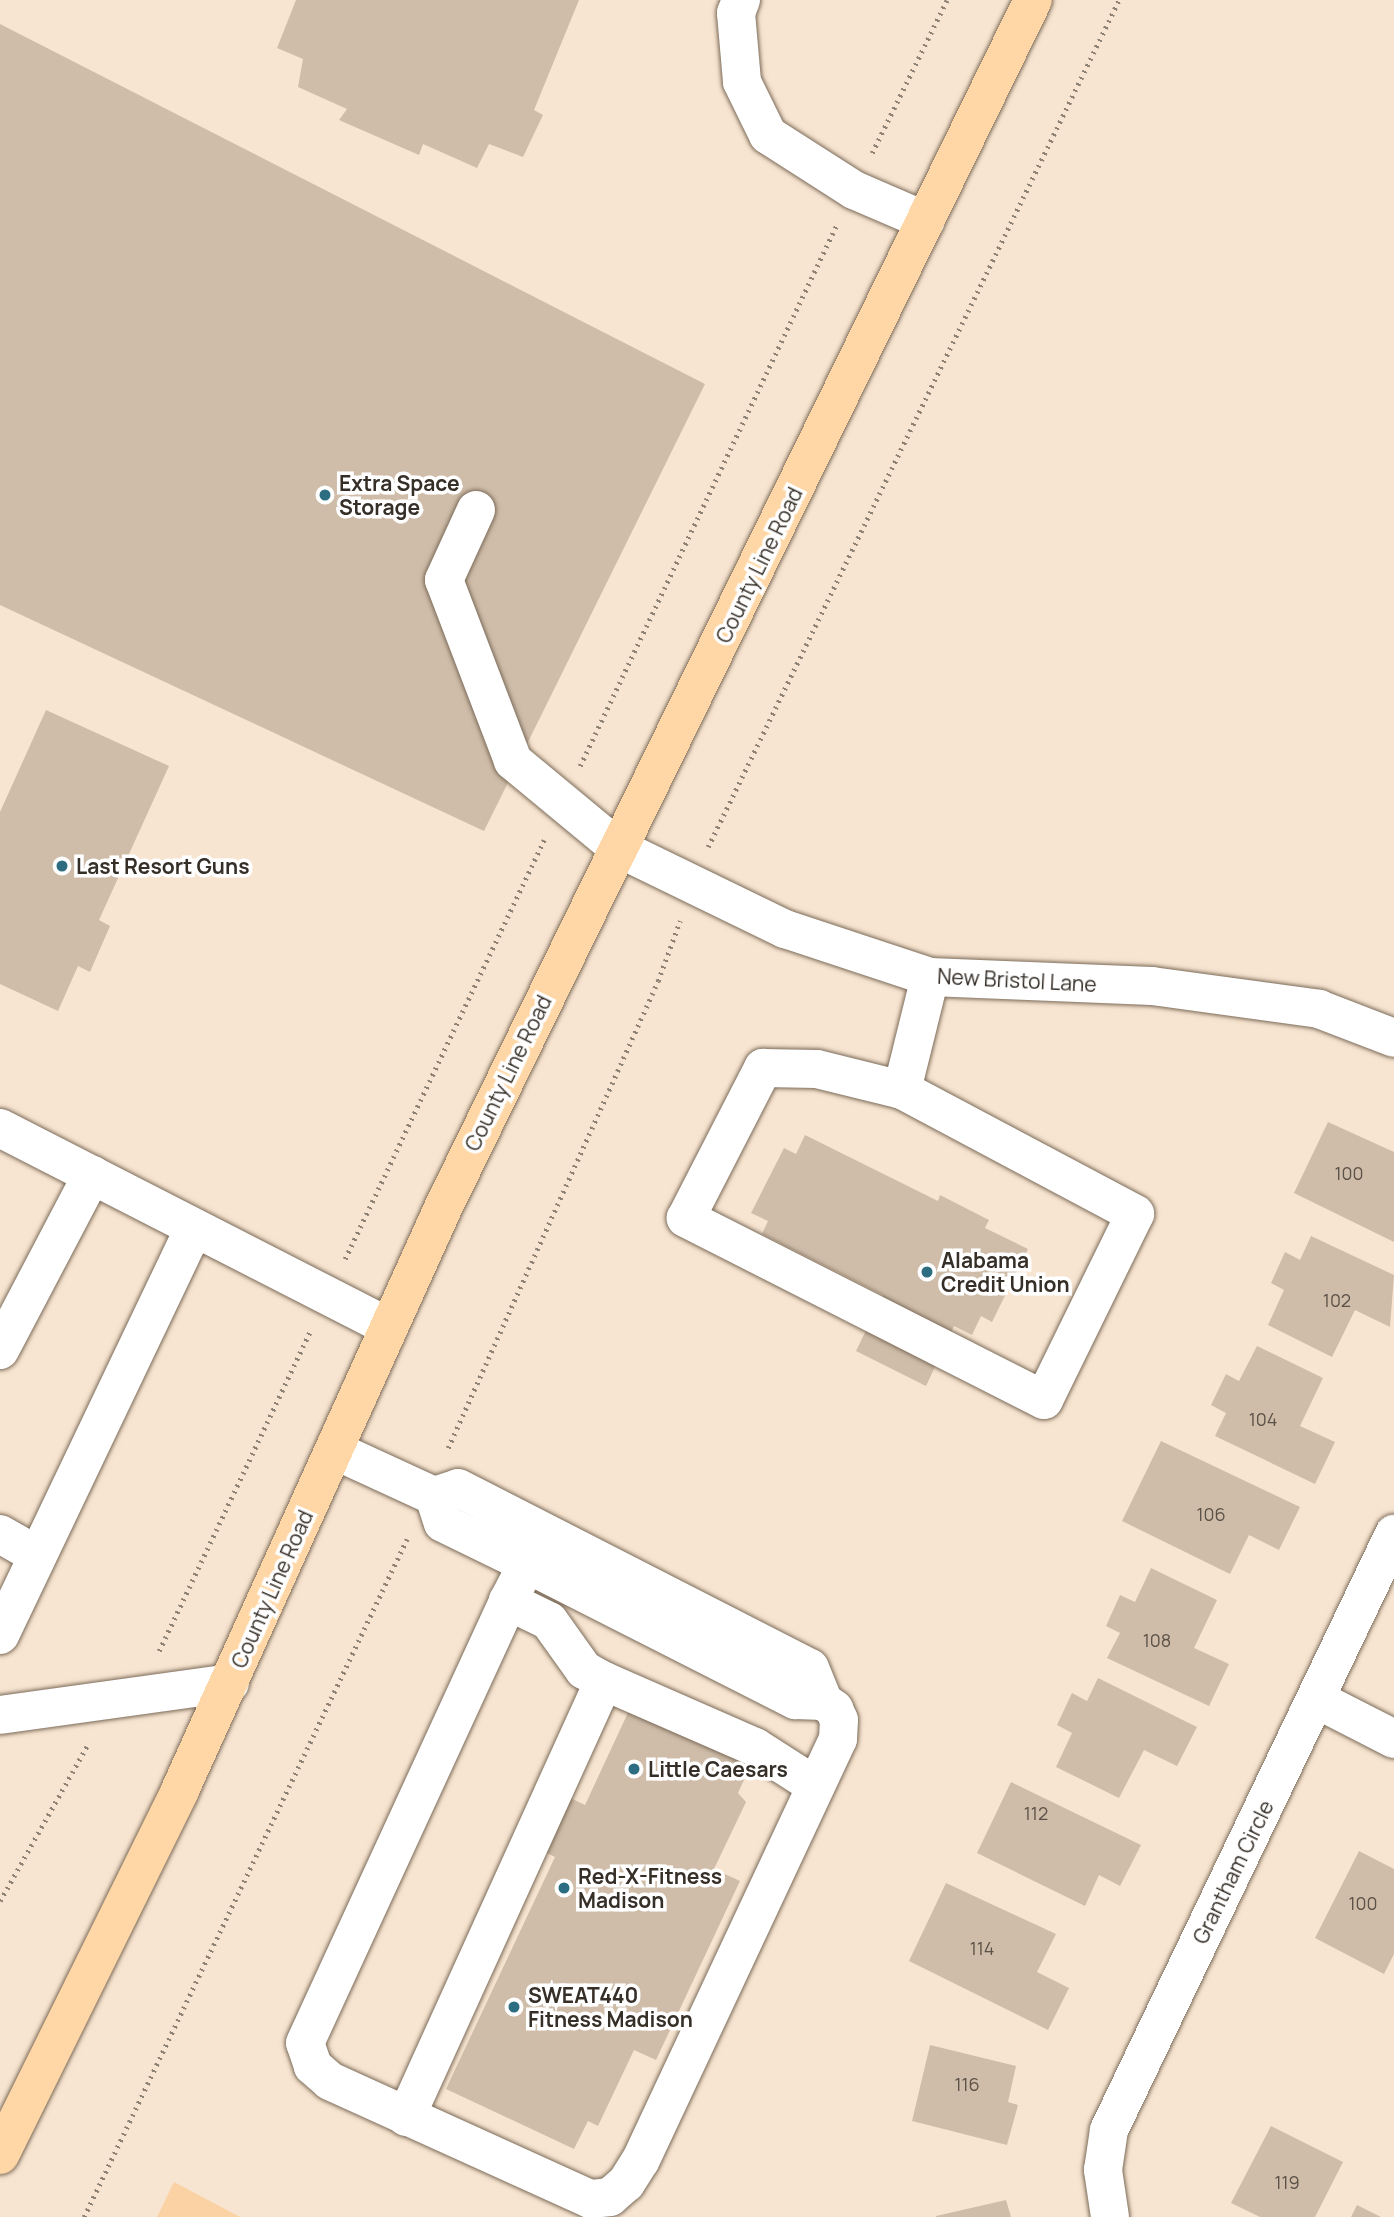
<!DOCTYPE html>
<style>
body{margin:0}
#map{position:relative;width:1394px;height:2217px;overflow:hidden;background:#f8e5d1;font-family:Manrope,sans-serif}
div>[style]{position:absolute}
.green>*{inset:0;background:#fad2a4}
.building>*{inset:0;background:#cfbda9}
.path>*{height:4.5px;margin-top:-2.25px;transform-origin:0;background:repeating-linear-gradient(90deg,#8e8275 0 2px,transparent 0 7px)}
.roads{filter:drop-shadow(0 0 2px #7b6b59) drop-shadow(0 0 2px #7b6b59)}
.minor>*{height:38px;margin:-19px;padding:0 19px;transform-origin:19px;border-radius:19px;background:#fff}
.major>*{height:38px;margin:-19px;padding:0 19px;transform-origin:19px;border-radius:19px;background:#ffd7a6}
.dots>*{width:19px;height:19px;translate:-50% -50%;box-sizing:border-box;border:4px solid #fff;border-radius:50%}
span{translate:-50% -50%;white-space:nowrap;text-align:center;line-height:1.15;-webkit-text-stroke:7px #fff;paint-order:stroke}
.number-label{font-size:18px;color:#5c5248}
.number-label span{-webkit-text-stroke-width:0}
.poi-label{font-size:21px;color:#362f28;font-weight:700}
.left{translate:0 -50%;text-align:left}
.street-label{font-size:21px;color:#362f28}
</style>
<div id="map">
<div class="green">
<i style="clip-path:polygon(174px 2182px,240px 2217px,157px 2217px)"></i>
</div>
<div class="building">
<i style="clip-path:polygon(296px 0,579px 0,534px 110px,543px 115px,523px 157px,489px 144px,477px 168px,423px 144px,419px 155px,339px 120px,347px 109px,298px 87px,303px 59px,277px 48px)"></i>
<i style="clip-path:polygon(0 24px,705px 384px,484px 831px,0 605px)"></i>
<i style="clip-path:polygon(46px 710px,169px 766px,99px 920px,110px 926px,90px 972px,78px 966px,58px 1011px,0 984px,0 812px)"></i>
<i style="clip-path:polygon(1328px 1122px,1394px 1152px,1394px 1242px,1294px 1193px)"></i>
<i style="clip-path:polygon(805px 1135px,938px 1201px,940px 1195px,989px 1220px,985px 1228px,1028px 1249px,992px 1322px,981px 1316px,972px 1335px,954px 1326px,926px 1386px,856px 1351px,883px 1295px,762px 1234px,768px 1221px,751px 1213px,784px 1148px,796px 1154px)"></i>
<i style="clip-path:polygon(1311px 1236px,1394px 1275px,1390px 1327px,1355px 1310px,1332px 1357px,1268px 1325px,1284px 1290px,1271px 1283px,1285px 1252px,1300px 1260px)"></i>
<i style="clip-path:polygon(1257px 1346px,1323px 1378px,1300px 1426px,1335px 1442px,1315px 1484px,1215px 1436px,1226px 1413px,1211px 1405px,1226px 1374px,1239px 1381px)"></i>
<i style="clip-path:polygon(1161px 1441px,1300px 1507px,1279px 1550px,1249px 1535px,1230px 1574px,1122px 1521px)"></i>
<i style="clip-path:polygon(1151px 1568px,1217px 1600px,1194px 1648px,1229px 1664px,1209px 1706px,1107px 1658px,1120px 1633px,1106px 1626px,1120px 1595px,1135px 1602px)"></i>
<i style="clip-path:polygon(1098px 1678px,1197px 1727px,1177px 1766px,1144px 1750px,1119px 1798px,1056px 1767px,1072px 1733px,1057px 1725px,1072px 1693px,1087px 1701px)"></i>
<i style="clip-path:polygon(632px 1704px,753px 1760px,738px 1793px,746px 1802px,714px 1869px,740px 1881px,656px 2060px,634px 2050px,598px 2126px,588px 2121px,574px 2149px,446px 2089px,555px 1857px,539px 1849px,564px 1795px,585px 1805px)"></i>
<i style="clip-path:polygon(1011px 1782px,1141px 1845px,1120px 1886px,1099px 1875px,1085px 1906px,977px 1853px)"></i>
<i style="clip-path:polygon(1359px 1851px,1394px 1869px,1394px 1954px,1384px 1974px,1315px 1938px)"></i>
<i style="clip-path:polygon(946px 1883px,1056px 1934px,1037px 1972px,1069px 1988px,1048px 2030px,909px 1961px)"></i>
<i style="clip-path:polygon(930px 2045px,1016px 2066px,1008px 2102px,1018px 2105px,1007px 2145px,912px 2121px)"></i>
<i style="clip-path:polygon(1271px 2126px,1343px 2162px,1315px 2217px,1260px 2217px,1231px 2203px)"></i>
<i style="clip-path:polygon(1006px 2200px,1011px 2217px,936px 2217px,936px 2216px)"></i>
<i style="clip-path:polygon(1357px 2205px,1381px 2217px,1351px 2217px)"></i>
</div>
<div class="path">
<i style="left:872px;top:153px;width:170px;rotate:-63.9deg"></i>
<i style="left:580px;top:766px;width:600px;rotate:-64.63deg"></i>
<i style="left:708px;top:847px;width:941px;rotate:-64.12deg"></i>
<i style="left:345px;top:1259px;width:464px;rotate:-64.6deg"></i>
<i style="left:448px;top:1448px;width:512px;rotate:-65.79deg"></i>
<i style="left:658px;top:981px;width:64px;rotate:-69.9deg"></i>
<i style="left:159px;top:1651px;width:355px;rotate:-64.7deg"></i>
<i style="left:0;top:1901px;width:180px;rotate:-60.7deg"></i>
<i style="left:84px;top:2217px;width:751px;rotate:-64.53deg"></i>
</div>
<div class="roads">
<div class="minor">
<i style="left:741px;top:0;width:14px;rotate:111deg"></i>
<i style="left:736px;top:13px;width:69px;rotate:85deg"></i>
<i style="left:742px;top:82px;width:59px;rotate:63.9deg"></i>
<i style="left:768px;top:135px;width:102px;rotate:32.6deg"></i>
<i style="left:854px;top:190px;width:78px;rotate:23.3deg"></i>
<i style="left:476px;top:510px;width:77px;rotate:114.6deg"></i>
<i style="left:444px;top:580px;width:194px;rotate:69.1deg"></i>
<i style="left:513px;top:761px;width:136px;rotate:39.6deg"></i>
<i style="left:618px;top:848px;width:186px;rotate:25.9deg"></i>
<i style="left:785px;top:929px;width:153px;rotate:18.3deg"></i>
<i style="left:930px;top:977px;width:222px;rotate:2.3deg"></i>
<i style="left:1152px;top:986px;width:169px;rotate:7.8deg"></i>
<i style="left:1319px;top:1009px;width:80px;rotate:21.1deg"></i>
<i style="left:902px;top:1090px;width:264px;rotate:28deg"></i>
<i style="left:1135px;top:1214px;width:207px;rotate:116.1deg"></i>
<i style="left:1044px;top:1400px;width:402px;rotate:-153.1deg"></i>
<i style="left:686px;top:1218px;width:169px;rotate:-62.8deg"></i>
<i style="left:763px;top:1068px;width:54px;rotate:1.1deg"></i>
<i style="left:817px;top:1069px;width:88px;rotate:13.9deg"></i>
<i style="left:902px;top:1090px;width:116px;rotate:-76.1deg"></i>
<i style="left:0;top:1128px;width:437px;rotate:27.1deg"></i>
<i style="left:0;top:1350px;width:198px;rotate:-62.3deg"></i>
<i style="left:334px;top:1450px;width:110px;rotate:24.7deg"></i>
<i style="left:434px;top:1496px;width:25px;rotate:-18deg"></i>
<i style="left:458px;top:1488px;width:395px;rotate:27.1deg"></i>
<i style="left:810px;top:1668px;width:35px;rotate:68deg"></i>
<i style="left:434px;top:1496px;width:28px;rotate:72deg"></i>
<i style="left:443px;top:1523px;width:93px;rotate:26deg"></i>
<i style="left:527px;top:1564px;width:301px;rotate:26.9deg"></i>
<i style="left:795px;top:1700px;width:28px;rotate:2deg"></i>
<i style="left:823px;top:1701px;width:14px;rotate:36deg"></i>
<i style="left:834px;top:1709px;width:12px;rotate:66deg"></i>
<i style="left:839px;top:1720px;width:19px;rotate:93deg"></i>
<i style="left:838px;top:1739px;width:466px;rotate:115.1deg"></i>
<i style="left:640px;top:2161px;width:26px;rotate:122deg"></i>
<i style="left:626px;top:2183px;width:21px;rotate:139deg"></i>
<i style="left:610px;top:2197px;width:20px;rotate:174deg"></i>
<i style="left:590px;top:2199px;width:286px;rotate:-155.6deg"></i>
<i style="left:330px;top:2081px;width:23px;rotate:-139deg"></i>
<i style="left:313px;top:2066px;width:24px;rotate:-109deg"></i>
<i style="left:305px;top:2043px;width:486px;rotate:-65.3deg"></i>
<i style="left:508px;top:1601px;width:42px;rotate:-62.8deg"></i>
<i style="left:527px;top:1564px;width:35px;rotate:-65deg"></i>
<i style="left:0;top:1534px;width:43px;rotate:29.6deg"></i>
<i style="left:0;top:1635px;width:451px;rotate:-64.5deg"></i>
<i style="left:604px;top:1681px;width:165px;rotate:23.6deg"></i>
<i style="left:755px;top:1747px;width:72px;rotate:32.6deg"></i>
<i style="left:1316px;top:1699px;width:88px;rotate:27.1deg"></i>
<i style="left:0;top:1715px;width:232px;rotate:-7.9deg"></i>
<i style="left:406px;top:2117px;width:479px;rotate:-65.6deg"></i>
<i style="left:604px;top:1681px;width:23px;rotate:-151deg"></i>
<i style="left:584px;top:1670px;width:60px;rotate:-125.5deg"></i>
<i style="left:549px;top:1621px;width:46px;rotate:-154deg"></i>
<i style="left:1110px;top:2217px;width:48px;rotate:-98.5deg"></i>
<i style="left:1103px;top:2170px;width:40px;rotate:-81.5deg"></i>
<i style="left:1109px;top:2130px;width:661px;rotate:-64.44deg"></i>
</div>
<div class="major">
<i style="left:0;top:2155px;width:407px;rotate:-63.7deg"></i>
<i style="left:180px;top:1790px;width:639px;rotate:-65.68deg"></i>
<i style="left:443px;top:1208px;width:1344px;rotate:-63.97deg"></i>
</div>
</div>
<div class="dots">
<i style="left:325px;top:495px;background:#2c6d81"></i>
<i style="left:62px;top:866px;background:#2c6d81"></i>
<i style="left:927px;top:1272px;background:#2c6d81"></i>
<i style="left:634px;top:1769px;background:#2c6d81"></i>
<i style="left:564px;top:1888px;background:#2c6d81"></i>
<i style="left:514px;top:2007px;background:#2c6d81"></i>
</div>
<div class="number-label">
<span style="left:1349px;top:1173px">100</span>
<span style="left:1337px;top:1300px">102</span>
<span style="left:1263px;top:1419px">104</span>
<span style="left:1211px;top:1514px">106</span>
<span style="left:1157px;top:1640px">108</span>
<span style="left:1036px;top:1813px">112</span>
<span style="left:1363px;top:1903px">100</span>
<span style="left:982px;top:1948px">114</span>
<span style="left:967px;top:2084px">116</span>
<span style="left:1287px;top:2182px">119</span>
</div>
<div class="poi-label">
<span class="left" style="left:339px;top:495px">Extra Space<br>Storage</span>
<span class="left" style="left:76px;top:866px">Last Resort Guns</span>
<span class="left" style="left:941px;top:1272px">Alabama<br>Credit Union</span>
<span class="left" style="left:648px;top:1769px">Little Caesars</span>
<span class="left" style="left:578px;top:1888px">Red-X-Fitness<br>Madison</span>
<span class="left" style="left:528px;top:2007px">SWEAT440<br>Fitness Madison</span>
</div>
<div class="street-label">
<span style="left:759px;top:565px;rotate:-64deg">County Line Road</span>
<span style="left:1017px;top:980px;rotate:3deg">New Bristol Lane</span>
<span style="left:508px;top:1073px;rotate:-64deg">County Line Road</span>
<span style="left:272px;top:1589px;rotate:-66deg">County Line Road</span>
<span style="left:1233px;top:1872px;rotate:-64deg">Grantham Circle</span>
</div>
</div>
